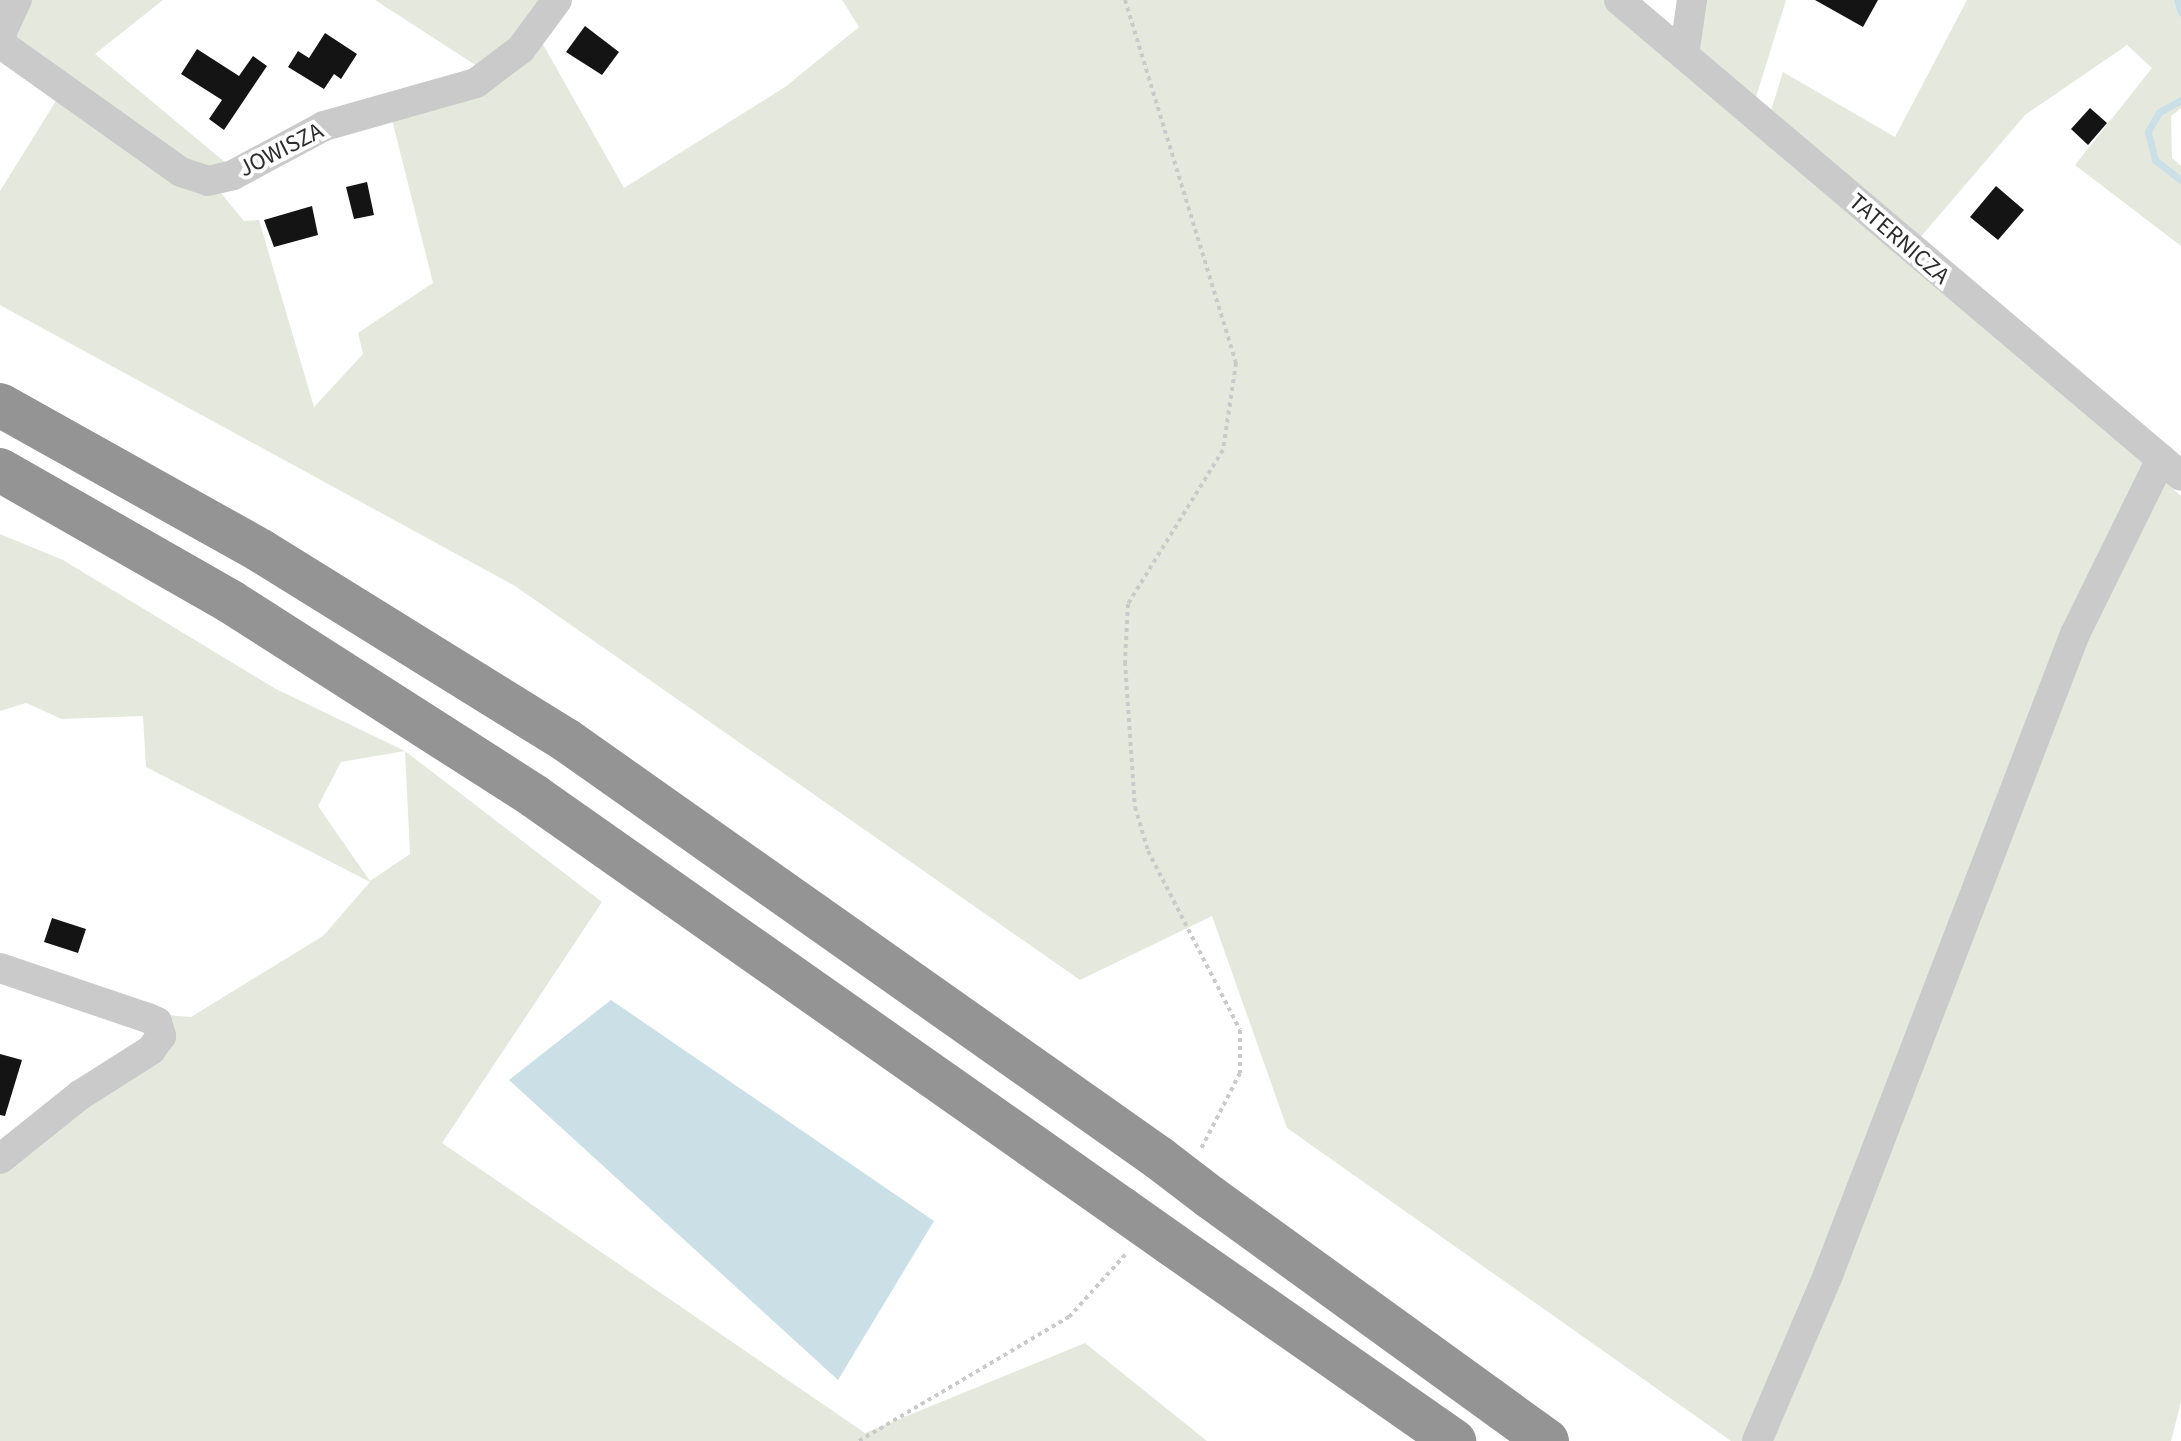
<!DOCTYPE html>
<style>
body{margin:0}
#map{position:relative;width:2181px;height:1441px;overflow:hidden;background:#fff;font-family:"Source Sans 3",sans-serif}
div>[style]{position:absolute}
.green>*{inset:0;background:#e5e9dd}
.water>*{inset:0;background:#cbdfe7}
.stream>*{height:7px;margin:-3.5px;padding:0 3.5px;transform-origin:3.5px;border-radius:3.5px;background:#cbdfe7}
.building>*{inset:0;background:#141414}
.path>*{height:4px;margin-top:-2px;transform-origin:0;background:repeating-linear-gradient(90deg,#cacaca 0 4px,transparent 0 8px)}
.minor>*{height:30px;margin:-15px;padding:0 15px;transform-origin:15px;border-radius:15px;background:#cacaca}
.highway>*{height:44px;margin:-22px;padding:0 22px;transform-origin:22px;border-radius:22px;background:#949494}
.highway-bridge>*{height:44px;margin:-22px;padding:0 22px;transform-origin:22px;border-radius:22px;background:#949494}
span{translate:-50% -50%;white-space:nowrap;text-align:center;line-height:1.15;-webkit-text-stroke:8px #fff;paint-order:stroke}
.street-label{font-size:24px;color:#2d2d2d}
</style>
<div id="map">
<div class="green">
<i style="clip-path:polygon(22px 0,163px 0,95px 54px,226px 163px,208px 175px,15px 43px)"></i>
<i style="clip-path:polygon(375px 0,550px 0,498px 61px,435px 85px,477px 66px)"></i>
<i style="clip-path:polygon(842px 0,1612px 0,1971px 303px,2181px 496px,2181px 1402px,2171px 1441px,1731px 1441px,1287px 1128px,1212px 916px,1080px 980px,515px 586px,0 305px,0 191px,59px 96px,216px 187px,244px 221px,259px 220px,314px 407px,363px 354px,358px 333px,433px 283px,390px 112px,540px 39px,624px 188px,785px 87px,859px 27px)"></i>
<i style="clip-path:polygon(1698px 0,1786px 0,1753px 107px,1691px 52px)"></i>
<i style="clip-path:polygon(1967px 0,2181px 0,2181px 108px,2171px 116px,2172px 158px,2181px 166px,2181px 246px,2075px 165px,2152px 68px,2127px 45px,2025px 115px,1918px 240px,1768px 120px,1783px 72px,1895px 137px)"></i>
<i style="clip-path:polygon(evenodd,0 534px,63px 560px,276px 689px,405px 751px,602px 902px,442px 1143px,865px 1433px,1085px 1343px,1207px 1441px,0 1441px,0 1168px,167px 1044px,167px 1015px,191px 1017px,323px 936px,370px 882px,146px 767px,143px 716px,62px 719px,26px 703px,0 711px,0 534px,405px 751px,410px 854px,370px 881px,318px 806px,341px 762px,405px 751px)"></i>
</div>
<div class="water">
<i style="clip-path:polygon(611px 1000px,934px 1221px,838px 1380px,509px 1080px)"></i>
</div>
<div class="stream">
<i style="left:2177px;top:0;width:13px;rotate:72deg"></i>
<i style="left:2181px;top:100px;width:25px;rotate:151deg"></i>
<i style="left:2159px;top:112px;width:23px;rotate:119deg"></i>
<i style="left:2148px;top:132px;width:29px;rotate:76deg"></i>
<i style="left:2155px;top:160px;width:33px;rotate:38deg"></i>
</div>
<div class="building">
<i style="clip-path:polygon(1815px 0,1878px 0,1863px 27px)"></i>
<i style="clip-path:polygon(585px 26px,619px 52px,602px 75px,566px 52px)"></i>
<i style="clip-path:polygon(325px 33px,357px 54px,341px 79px,334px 74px,324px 89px,288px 67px,298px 51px,309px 58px)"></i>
<i style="clip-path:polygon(197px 49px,239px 76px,253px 56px,267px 66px,224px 130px,209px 119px,222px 100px,181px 74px)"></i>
<i style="clip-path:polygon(2090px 108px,2107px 123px,2088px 145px,2071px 129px)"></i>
<i style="clip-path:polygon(367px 182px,374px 215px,354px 219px,346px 187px)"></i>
<i style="clip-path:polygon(1996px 186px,2024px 210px,1998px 240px,1970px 217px)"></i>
<i style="clip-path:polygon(312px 206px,318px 235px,274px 247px,264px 220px)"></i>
<i style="clip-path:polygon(52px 918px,86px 929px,78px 953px,44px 942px)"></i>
<i style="clip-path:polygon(0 1054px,22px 1060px,5px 1116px,0 1115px)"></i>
</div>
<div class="path">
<i style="left:1125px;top:0;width:380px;rotate:73deg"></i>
<i style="left:1236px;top:363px;width:88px;rotate:98.5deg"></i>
<i style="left:1223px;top:450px;width:181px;rotate:121.7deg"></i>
<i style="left:1128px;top:604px;width:58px;rotate:93deg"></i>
<i style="left:1125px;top:662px;width:145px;rotate:86.1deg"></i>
<i style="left:1135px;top:807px;width:46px;rotate:73.5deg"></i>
<i style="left:1148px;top:851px;width:201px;rotate:62.8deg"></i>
<i style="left:1240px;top:1030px;width:43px;rotate:90deg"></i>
<i style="left:1240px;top:1073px;width:85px;rotate:117.2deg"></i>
<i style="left:859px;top:1441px;width:244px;rotate:-30.6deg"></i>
<i style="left:1069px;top:1317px;width:85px;rotate:-47.9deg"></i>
</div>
<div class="minor">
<i style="left:1619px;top:0;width:736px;rotate:40.26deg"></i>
<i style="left:0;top:36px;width:40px;rotate:-65deg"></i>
<i style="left:0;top:37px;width:11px;rotate:63deg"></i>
<i style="left:5px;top:47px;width:216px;rotate:35.4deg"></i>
<i style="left:181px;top:172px;width:28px;rotate:18deg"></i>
<i style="left:208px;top:181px;width:26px;rotate:-13deg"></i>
<i style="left:233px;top:175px;width:103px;rotate:-28.3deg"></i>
<i style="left:324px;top:126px;width:158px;rotate:-15.8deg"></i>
<i style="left:476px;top:83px;width:56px;rotate:-37.1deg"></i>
<i style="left:521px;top:49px;width:61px;rotate:-53.7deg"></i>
<i style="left:1684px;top:55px;width:56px;rotate:-81.7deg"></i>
<i style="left:0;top:968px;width:156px;rotate:18.7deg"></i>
<i style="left:148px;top:1018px;width:10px;rotate:24deg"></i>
<i style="left:157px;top:1022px;width:15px;rotate:74deg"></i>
<i style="left:161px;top:1036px;width:17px;rotate:126deg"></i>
<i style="left:151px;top:1050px;width:84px;rotate:147.6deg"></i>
<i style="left:80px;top:1095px;width:102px;rotate:141.3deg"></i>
<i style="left:1757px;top:1441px;width:181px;rotate:-66.8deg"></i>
<i style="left:1828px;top:1275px;width:687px;rotate:-68.93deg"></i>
<i style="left:2075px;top:634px;width:195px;rotate:-63.8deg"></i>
</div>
<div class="highway">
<i style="left:0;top:405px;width:299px;rotate:29.2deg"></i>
<i style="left:261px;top:551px;width:359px;rotate:31.8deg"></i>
<i style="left:566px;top:740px;width:726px;rotate:35.18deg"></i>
<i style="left:0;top:470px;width:266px;rotate:29.7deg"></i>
<i style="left:231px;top:602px;width:360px;rotate:32.6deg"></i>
<i style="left:534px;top:796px;width:719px;rotate:35.08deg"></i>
<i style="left:1210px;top:1197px;width:416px;rotate:35.9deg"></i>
<i style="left:1173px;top:1245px;width:343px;rotate:34.9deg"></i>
</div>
<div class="highway-bridge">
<i style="left:1159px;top:1158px;width:64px;rotate:37.4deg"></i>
<i style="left:1122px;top:1209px;width:62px;rotate:35.2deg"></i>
</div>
<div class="street-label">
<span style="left:281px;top:150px;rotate:-27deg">JOWISZA</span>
<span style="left:1899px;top:239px;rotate:41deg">TATERNICZA</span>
</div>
</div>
